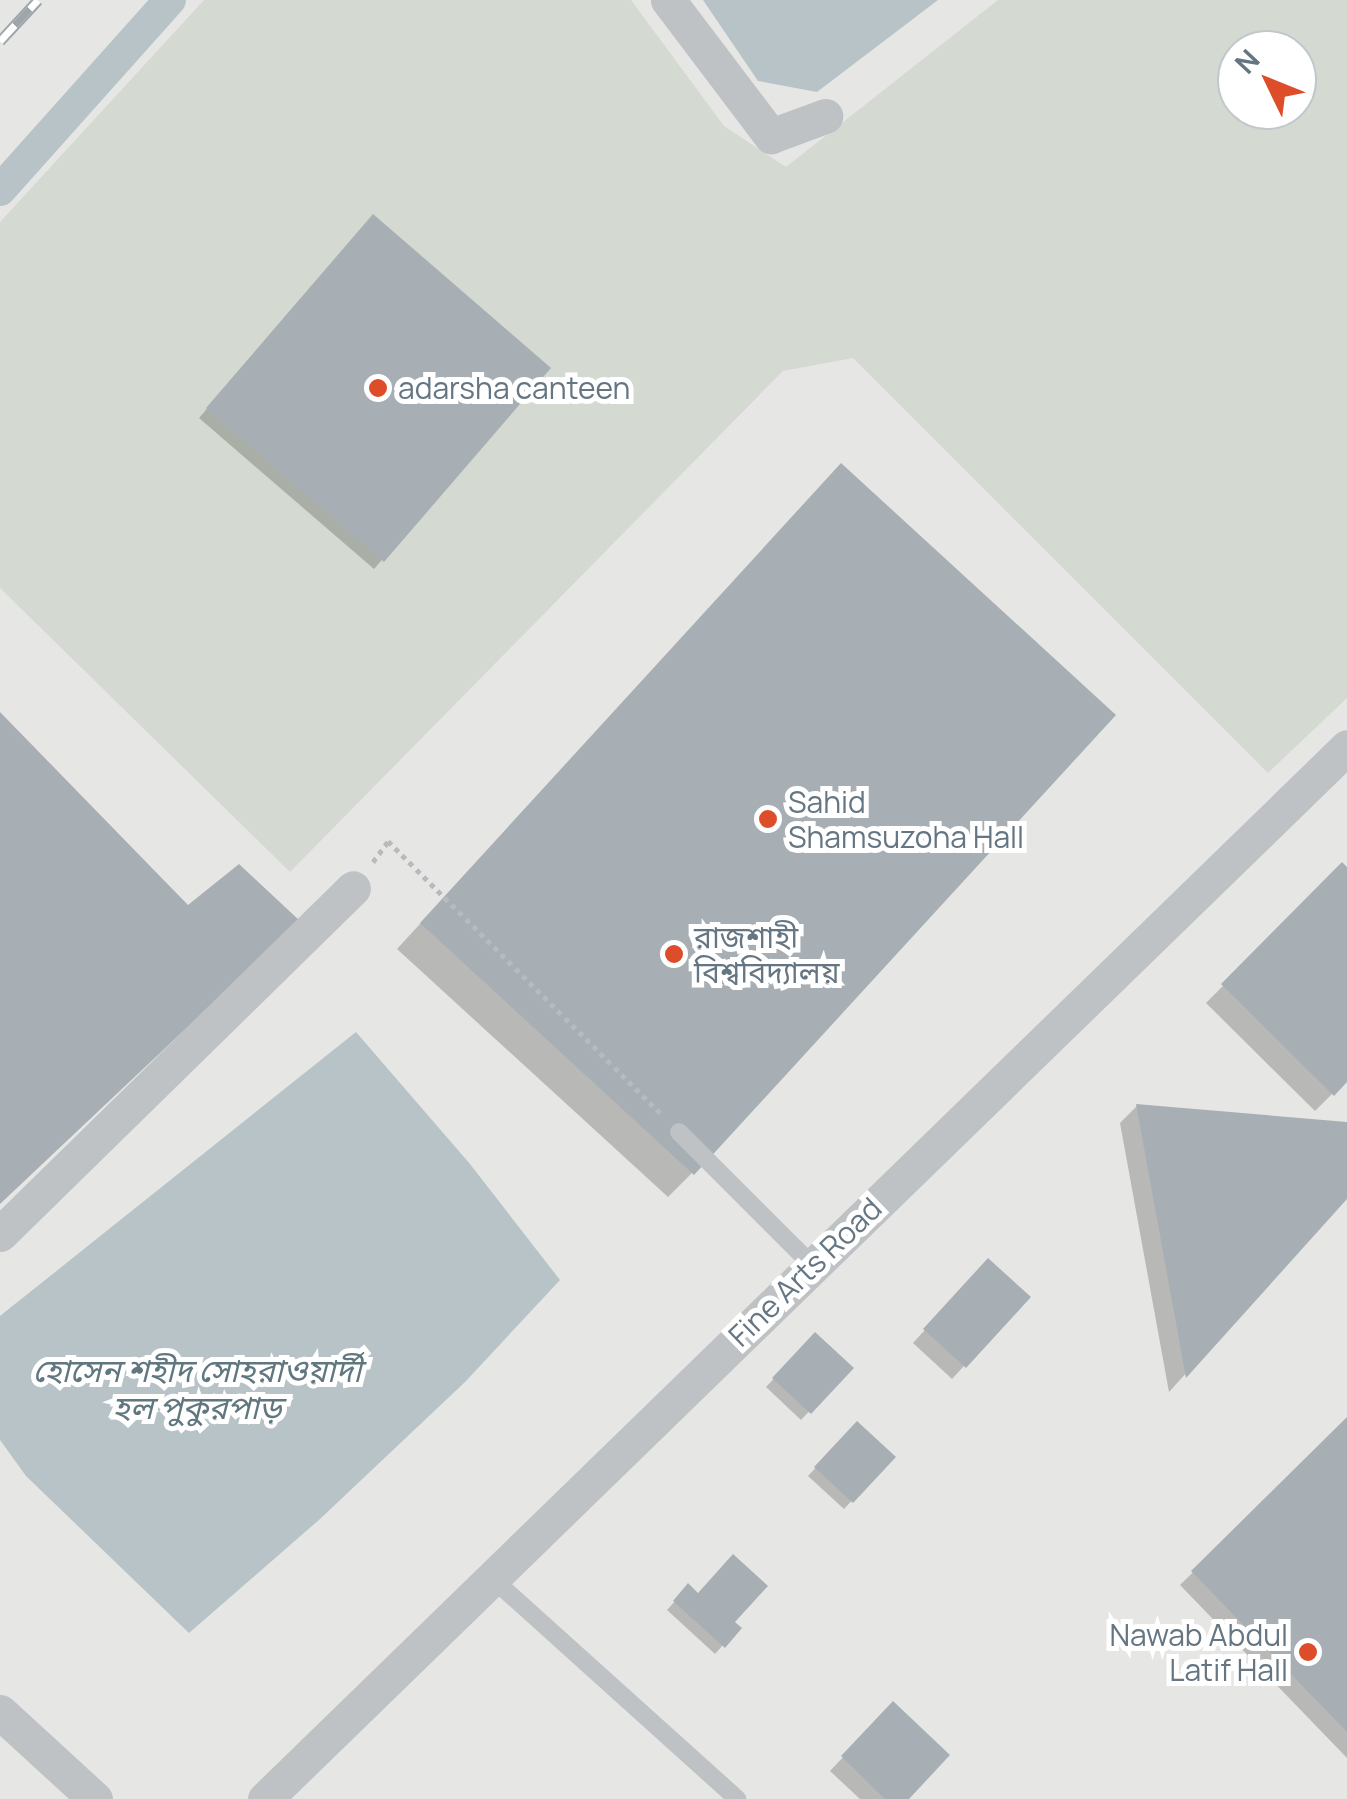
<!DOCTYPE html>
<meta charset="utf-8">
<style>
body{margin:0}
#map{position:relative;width:1347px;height:1799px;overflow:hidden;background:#f5f5f1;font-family:Manrope,"Noto Sans Bengali",sans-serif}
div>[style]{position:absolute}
.built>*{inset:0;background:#e6e7e5}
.green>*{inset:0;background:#d4dad1}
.water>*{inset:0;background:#b7c3c7}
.shadow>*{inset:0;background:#0003}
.canal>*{height:32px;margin:-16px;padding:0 16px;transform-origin:16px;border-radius:16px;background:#b7c3c7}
.building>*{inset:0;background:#a8afb4}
.path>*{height:5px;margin-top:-2.5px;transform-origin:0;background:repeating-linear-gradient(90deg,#b8bbbd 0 5px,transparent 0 10px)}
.lane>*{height:18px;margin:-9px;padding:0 9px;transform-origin:9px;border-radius:9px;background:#bec2c5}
.street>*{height:35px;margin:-17.5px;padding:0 17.5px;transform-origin:17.5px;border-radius:17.5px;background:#bec2c5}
.rail>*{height:11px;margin-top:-5.5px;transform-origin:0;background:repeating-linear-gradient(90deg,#fff 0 22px,#9fa6ab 0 44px);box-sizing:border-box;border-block:2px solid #9fa6ab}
.dots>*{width:28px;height:28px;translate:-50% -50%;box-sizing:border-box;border:5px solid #fff;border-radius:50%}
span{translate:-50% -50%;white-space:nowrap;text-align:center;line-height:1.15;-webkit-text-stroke:10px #fff;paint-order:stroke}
.poi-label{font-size:30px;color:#657682}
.left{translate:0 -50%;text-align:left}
.right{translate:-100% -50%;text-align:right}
.street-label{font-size:30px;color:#657682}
.water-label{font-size:32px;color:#61777f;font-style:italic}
.north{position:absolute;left:1217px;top:30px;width:100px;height:100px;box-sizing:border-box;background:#fff;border:2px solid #c1c8cd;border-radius:50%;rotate:313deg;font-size:28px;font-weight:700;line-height:40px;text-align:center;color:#657682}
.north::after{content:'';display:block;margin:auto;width:35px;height:45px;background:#dd4d2a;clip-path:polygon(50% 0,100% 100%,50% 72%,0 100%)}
</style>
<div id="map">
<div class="built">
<i style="clip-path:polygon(evenodd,0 0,1347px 0,1347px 1799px,0 1799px,0 0,1237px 50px,1297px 50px,1297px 110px,1237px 110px,1237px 50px)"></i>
</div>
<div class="green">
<i style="clip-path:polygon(evenodd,204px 0,631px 0,724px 126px,786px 167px,998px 0,1347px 0,1347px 698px,1268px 773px,853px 358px,783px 371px,290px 872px,0 588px,0 222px,204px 0,1237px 50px,1297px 50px,1297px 110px,1237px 110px,1237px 50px)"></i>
</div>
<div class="water">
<i style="clip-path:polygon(703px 0,938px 0,817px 92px,758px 81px)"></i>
<i style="clip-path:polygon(356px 1032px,470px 1164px,560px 1280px,465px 1382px,320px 1519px,189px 1633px,26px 1476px,0 1440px,0 1316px)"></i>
</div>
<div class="shadow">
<i style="clip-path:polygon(365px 225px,548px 368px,374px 569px,199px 418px)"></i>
<i style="clip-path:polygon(817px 491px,692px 1173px,668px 1197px,397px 949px)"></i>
<i style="clip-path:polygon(1342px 866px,1347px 871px,1347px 1079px,1315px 1111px,1206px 1003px)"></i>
<i style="clip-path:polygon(1137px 1106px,1347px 1125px,1347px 1196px,1169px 1392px,1120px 1123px)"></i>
<i style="clip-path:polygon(976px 1274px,964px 1366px,952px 1379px,913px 1343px)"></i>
<i style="clip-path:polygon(815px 1335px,850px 1368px,801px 1420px,766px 1387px)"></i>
<i style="clip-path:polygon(1347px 1421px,1347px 1758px,1180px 1585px)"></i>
<i style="clip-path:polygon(857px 1424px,893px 1457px,844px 1509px,808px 1476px)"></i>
<i style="clip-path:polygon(688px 1587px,738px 1628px,715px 1654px,667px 1610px)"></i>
<i style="clip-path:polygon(893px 1704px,905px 1799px,860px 1799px,830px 1771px)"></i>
</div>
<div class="canal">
<i style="left:0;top:190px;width:255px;rotate:-48.2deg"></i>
</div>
<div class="building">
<i style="clip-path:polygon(373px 214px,551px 368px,384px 562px,206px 408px)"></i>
<i style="clip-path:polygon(841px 463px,1116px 715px,694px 1175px,420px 923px)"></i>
<i style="clip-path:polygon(0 712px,188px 905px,239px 864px,300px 921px,0 1204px)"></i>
<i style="clip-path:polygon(1342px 862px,1347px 867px,1347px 1082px,1334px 1096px,1221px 984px)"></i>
<i style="clip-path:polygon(1136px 1104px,1347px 1122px,1347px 1199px,1186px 1378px)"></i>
<i style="clip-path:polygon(988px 1258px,1031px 1297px,966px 1368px,923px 1329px)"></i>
<i style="clip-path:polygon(815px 1332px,854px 1368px,811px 1414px,772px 1378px)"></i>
<i style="clip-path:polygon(1347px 1417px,1347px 1732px,1191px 1571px)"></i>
<i style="clip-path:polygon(857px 1421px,896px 1457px,853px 1503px,814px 1467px)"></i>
<i style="clip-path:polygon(733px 1554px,768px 1586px,735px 1622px,742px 1628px,725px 1648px,673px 1601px,688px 1583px,698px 1593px)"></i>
<i style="clip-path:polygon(893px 1701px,950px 1755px,909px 1799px,885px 1799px,841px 1756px)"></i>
</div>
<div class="path">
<i style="left:373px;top:862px;width:26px;rotate:-54deg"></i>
<i style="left:388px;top:841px;width:389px;rotate:45deg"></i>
</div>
<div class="lane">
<i style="left:679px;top:1132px;width:188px;rotate:45deg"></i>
<i style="left:493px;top:1579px;width:329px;rotate:42deg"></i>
</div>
<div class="street">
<i style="left:668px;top:0;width:171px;rotate:52.9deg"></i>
<i style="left:771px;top:136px;width:58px;rotate:-20.3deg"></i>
<i style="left:0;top:1234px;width:494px;rotate:-44.4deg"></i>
<i style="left:0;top:1712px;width:129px;rotate:42.5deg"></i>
<i style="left:265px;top:1799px;width:1509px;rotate:-44.19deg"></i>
</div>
<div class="rail">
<i style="left:0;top:41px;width:56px;rotate:-47.2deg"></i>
</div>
<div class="dots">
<i style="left:378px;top:388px;background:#dd4d2a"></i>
<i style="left:768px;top:819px;background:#dd4d2a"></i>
<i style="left:674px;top:954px;background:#dd4d2a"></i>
<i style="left:1308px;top:1652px;background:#dd4d2a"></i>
</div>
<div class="poi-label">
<span class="left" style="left:398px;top:388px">adarsha canteen</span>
<span class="left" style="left:788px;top:819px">Sahid<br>Shamsuzoha Hall</span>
<span class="left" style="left:694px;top:954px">রাজশাহী<br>বিশ্ববিদ্যালয়</span>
<span class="right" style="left:1288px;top:1652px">Nawab Abdul<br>Latif Hall</span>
</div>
<div class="street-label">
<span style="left:805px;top:1272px;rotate:-44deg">Fine Arts Road</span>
</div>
<div class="water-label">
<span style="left:197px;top:1389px">হোসেন শহীদ সোহরাওয়ার্দী<br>হল পুকুরপাড়</span>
</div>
<div class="north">N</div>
</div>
